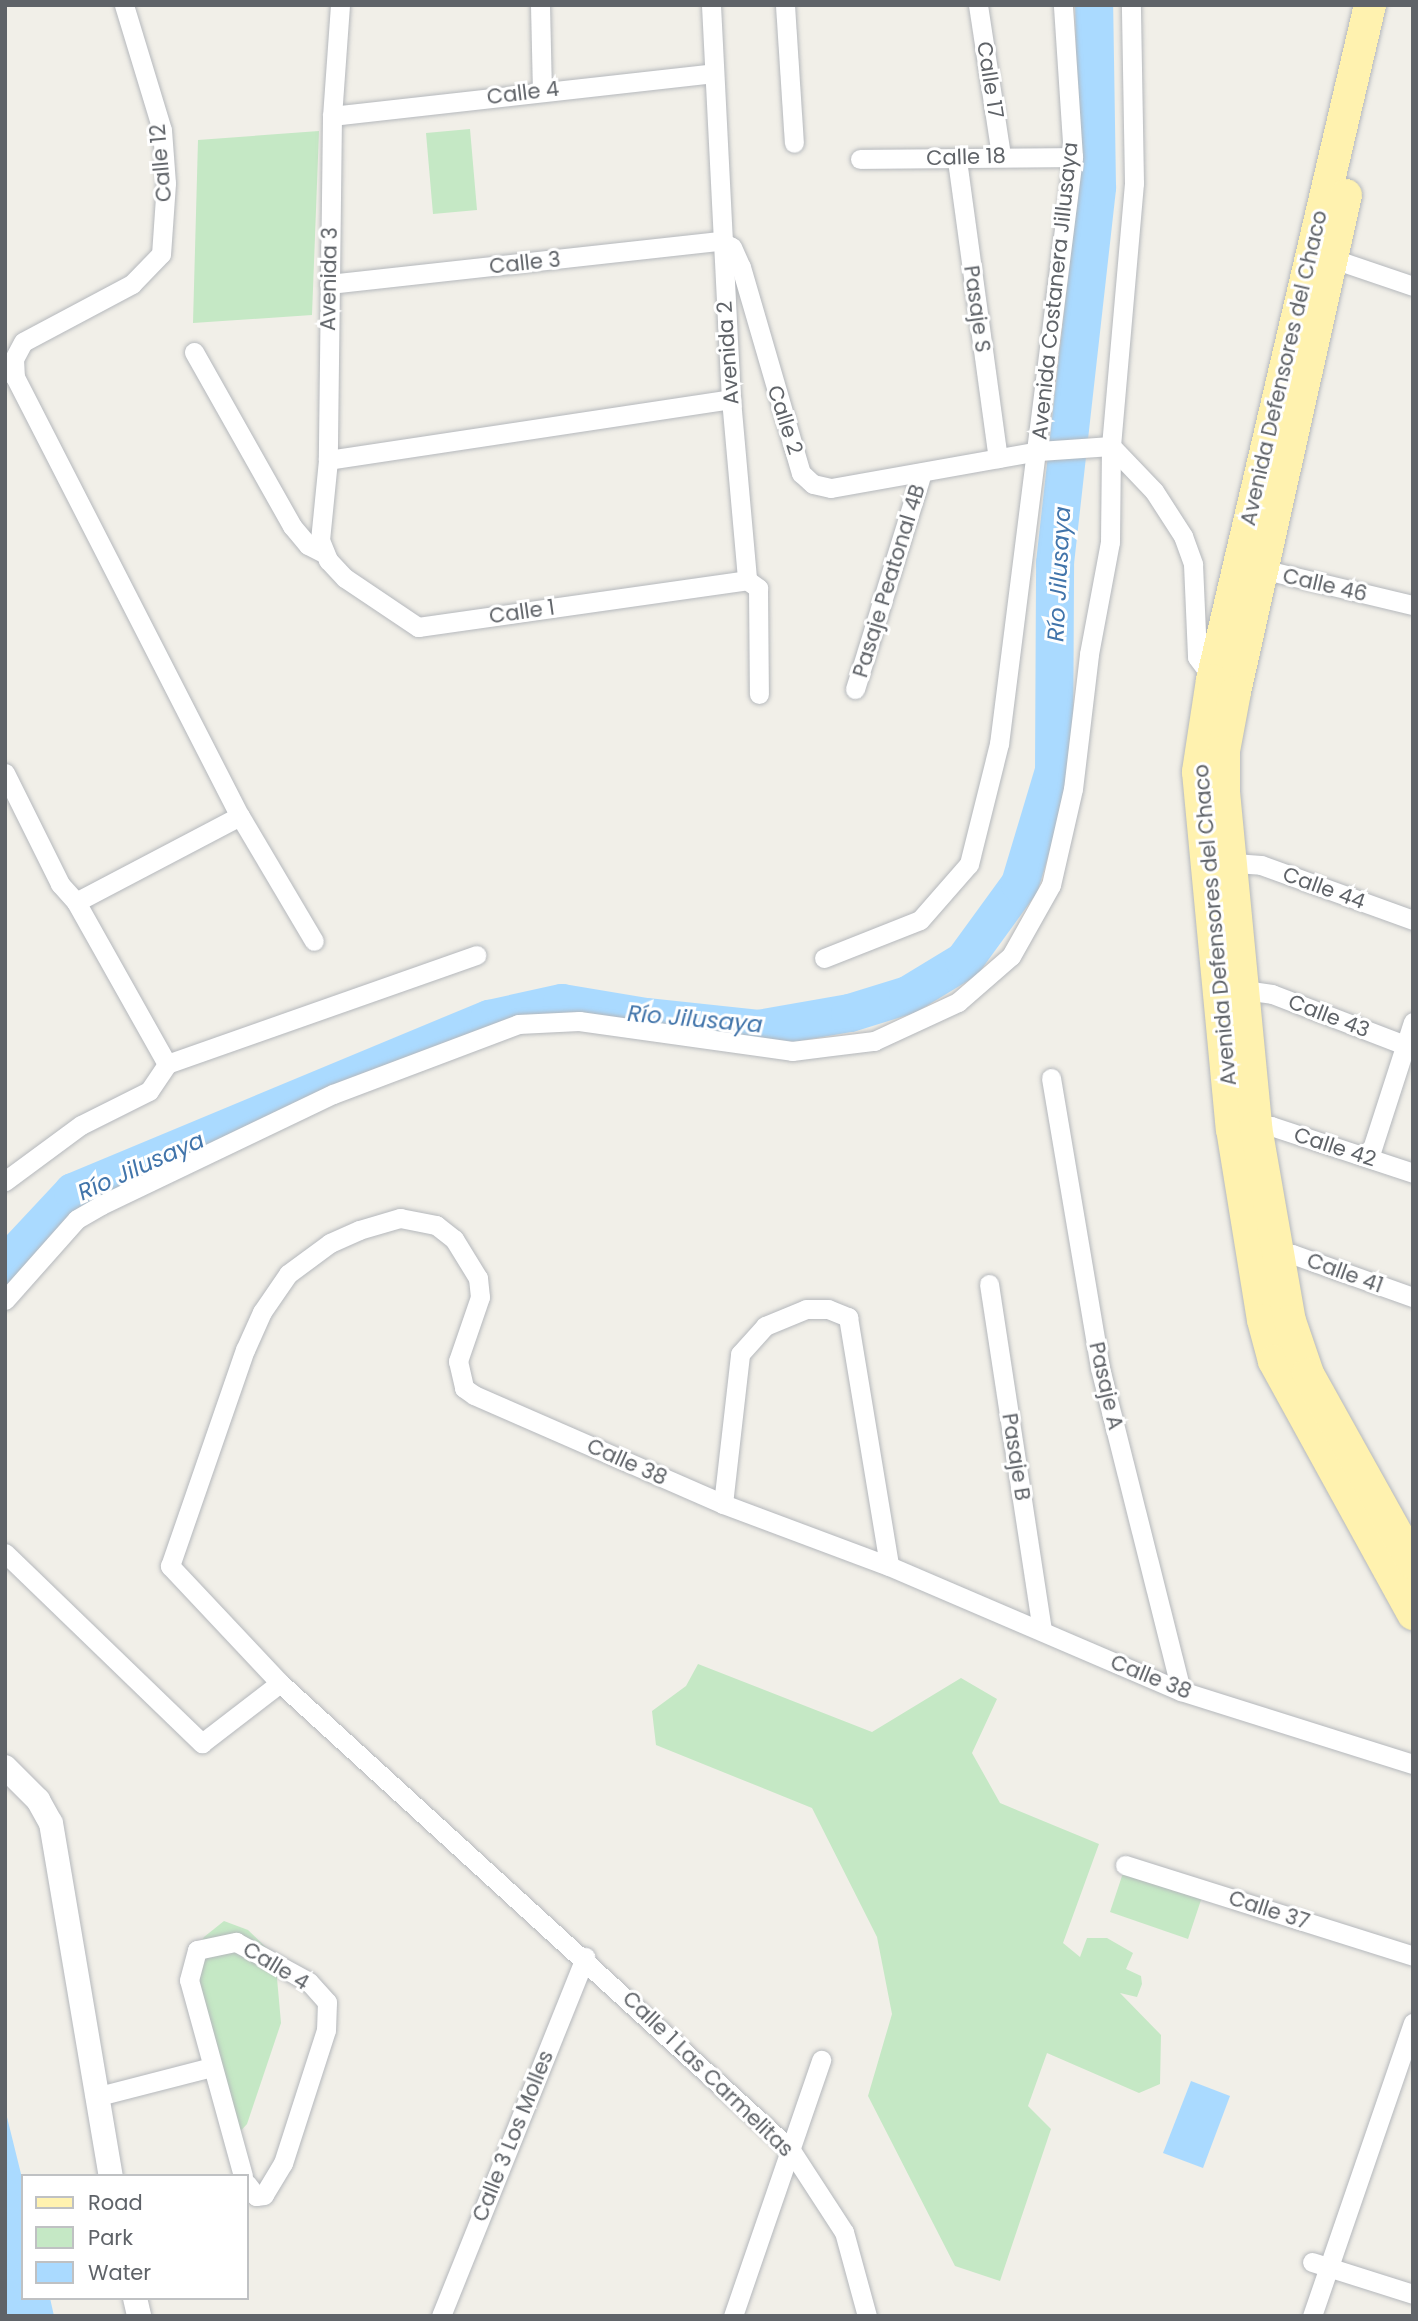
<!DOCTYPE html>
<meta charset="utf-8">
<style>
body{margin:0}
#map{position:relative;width:1418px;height:2321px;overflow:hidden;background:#f1efe8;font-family:Poppins,sans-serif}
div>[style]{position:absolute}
.green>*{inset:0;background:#c5e8c5}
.water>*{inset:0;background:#aadaff}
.river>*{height:38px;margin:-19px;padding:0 19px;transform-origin:19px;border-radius:19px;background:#aadaff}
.roads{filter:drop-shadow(0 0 2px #b5b8bc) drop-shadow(0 0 2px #b5b8bc)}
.minor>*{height:19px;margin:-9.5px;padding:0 9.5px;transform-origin:9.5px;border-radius:9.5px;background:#fff}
.tertiary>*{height:24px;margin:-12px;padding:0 12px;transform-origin:12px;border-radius:12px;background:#fff}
.primary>*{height:32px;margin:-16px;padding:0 16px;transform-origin:16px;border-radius:16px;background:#fff2af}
span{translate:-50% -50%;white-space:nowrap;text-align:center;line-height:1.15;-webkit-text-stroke:6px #fff;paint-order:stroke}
.street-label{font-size:21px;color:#5f6368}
.water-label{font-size:23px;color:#4174aa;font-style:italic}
.frame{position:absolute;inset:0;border:7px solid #5f6368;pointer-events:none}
.legend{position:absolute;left:21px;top:2174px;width:228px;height:126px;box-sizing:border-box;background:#fff;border:2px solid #bfc1c3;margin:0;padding:9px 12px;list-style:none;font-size:21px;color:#5f6368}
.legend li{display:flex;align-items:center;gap:14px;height:35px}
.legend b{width:35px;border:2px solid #bfc1c3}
</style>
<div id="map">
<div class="green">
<i style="clip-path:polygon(470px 129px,477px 210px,433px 214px,426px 133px)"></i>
<i style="clip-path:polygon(319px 131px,312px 315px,193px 323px,198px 140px)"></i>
<i style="clip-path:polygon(698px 1664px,872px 1732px,961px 1678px,997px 1699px,972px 1753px,1000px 1803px,1099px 1844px,1063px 1943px,1080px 1957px,1087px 1938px,1107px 1938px,1133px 1953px,1126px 1969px,1141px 1976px,1142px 1984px,1137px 1997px,1120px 1993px,1161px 2035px,1160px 2084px,1139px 2093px,1047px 2053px,1028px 2106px,1051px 2129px,1000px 2281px,955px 2266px,868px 2096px,892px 2014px,877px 1937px,812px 1808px,656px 1745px,652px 1711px,686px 1686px)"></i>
<i style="clip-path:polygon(1124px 1870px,1202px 1897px,1188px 1939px,1110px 1912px)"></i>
<i style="clip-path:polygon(224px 1921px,248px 1930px,275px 1956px,281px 2023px,247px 2124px,236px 2136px,197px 2009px,194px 1953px,204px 1937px)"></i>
</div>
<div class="water">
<i style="clip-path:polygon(1191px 2081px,1230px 2096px,1203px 2168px,1163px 2153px)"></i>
<i style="clip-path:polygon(5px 2109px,23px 2182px,23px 2298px,50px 2298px,54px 2316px,5px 2316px)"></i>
</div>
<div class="river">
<i style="left:5px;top:1265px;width:100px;rotate:-47deg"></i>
<i style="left:73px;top:1192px;width:451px;rotate:-22.6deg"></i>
<i style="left:489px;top:1019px;width:75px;rotate:-12.4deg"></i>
<i style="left:562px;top:1003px;width:85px;rotate:9.5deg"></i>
<i style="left:646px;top:1017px;width:113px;rotate:6.1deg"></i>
<i style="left:758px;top:1029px;width:93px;rotate:-9.9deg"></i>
<i style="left:850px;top:1013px;width:61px;rotate:-17.2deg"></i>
<i style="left:908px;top:995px;width:66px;rotate:-31.3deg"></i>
<i style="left:964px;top:961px;width:95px;rotate:-54deg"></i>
<i style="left:1020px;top:884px;width:118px;rotate:-73.3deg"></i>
<i style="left:1054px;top:771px;width:208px;rotate:-89.7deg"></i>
<i style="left:1055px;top:563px;width:378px;rotate:-83.6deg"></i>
<i style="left:1097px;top:187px;width:182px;rotate:-90.9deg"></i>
</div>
<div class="roads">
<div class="minor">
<i style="left:124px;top:5px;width:131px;rotate:73.1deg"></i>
<i style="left:162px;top:130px;width:53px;rotate:85.7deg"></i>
<i style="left:166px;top:183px;width:71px;rotate:94deg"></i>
<i style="left:161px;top:254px;width:42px;rotate:134deg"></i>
<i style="left:132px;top:284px;width:123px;rotate:152deg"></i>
<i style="left:23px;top:342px;width:19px;rotate:118deg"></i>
<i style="left:14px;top:359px;width:18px;rotate:87deg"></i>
<i style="left:15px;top:377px;width:493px;rotate:62.9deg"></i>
<i style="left:240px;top:816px;width:145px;rotate:59.4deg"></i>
<i style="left:340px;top:5px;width:111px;rotate:94.1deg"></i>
<i style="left:332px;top:116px;width:344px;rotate:90.7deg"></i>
<i style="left:328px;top:460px;width:80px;rotate:95.7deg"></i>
<i style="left:320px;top:540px;width:22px;rotate:68deg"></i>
<i style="left:328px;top:560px;width:25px;rotate:47deg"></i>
<i style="left:345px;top:578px;width:88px;rotate:33.9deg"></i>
<i style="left:418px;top:627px;width:332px;rotate:-8.1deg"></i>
<i style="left:540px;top:5px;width:85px;rotate:88.7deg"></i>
<i style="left:711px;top:5px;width:395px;rotate:87.1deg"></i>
<i style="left:731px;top:399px;width:182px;rotate:84.9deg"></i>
<i style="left:747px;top:580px;width:14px;rotate:36deg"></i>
<i style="left:758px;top:588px;width:106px;rotate:89.5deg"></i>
<i style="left:785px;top:5px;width:138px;rotate:86.3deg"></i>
<i style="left:978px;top:5px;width:152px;rotate:81.3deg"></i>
<i style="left:332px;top:116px;width:384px;rotate:-6.4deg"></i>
<i style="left:860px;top:159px;width:213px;rotate:-0.5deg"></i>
<i style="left:957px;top:160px;width:301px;rotate:82.2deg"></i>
<i style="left:1322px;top:255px;width:96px;rotate:18.8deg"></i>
<i style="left:329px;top:284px;width:393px;rotate:-6.3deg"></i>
<i style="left:720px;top:241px;width:13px;rotate:27deg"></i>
<i style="left:732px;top:247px;width:22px;rotate:66deg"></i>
<i style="left:741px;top:267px;width:215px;rotate:73.8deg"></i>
<i style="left:801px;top:473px;width:16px;rotate:43deg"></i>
<i style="left:813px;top:484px;width:18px;rotate:13deg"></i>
<i style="left:831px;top:488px;width:211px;rotate:-10.1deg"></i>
<i style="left:1039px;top:451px;width:72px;rotate:-4deg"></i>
<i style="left:1111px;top:446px;width:62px;rotate:46.3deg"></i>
<i style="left:1154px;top:491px;width:54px;rotate:57.2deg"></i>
<i style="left:1183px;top:536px;width:30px;rotate:70deg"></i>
<i style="left:1193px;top:564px;width:93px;rotate:87.5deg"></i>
<i style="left:1197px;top:657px;width:30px;rotate:53deg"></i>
<i style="left:194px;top:352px;width:200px;rotate:60.6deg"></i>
<i style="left:292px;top:526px;width:25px;rotate:50deg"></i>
<i style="left:308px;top:545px;width:16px;rotate:27deg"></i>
<i style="left:328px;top:460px;width:408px;rotate:-8.6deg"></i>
<i style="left:1253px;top:567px;width:164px;rotate:13.4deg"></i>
<i style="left:855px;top:689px;width:226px;rotate:-72.8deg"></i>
<i style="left:5px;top:773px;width:124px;rotate:63.6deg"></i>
<i style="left:60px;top:884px;width:24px;rotate:48deg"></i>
<i style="left:76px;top:902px;width:186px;rotate:60.7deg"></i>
<i style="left:1234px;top:863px;width:27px;rotate:4deg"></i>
<i style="left:1261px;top:865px;width:162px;rotate:19.9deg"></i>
<i style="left:76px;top:902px;width:185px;rotate:-27.7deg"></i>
<i style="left:824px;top:958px;width:103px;rotate:-21.6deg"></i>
<i style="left:920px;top:920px;width:74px;rotate:-48.8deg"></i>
<i style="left:969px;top:864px;width:124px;rotate:-76deg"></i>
<i style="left:999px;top:744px;width:592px;rotate:-82.81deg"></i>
<i style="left:1073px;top:157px;width:152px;rotate:-93.8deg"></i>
<i style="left:1244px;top:990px;width:28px;rotate:8deg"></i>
<i style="left:1272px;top:994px;width:151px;rotate:21deg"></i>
<i style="left:1051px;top:1078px;width:294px;rotate:80.4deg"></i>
<i style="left:1100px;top:1368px;width:333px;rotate:75.9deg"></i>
<i style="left:1256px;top:1127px;width:15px;rotate:-4deg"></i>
<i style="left:1271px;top:1126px;width:150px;rotate:18.3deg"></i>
<i style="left:1369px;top:1158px;width:143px;rotate:-72.1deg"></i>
<i style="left:5px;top:1181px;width:94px;rotate:-36.4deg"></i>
<i style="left:81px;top:1125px;width:76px;rotate:-26.6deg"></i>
<i style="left:149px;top:1091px;width:32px;rotate:-56deg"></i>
<i style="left:167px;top:1064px;width:328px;rotate:-19.4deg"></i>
<i style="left:1277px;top:1256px;width:15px;rotate:-8deg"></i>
<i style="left:1292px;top:1254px;width:128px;rotate:19.6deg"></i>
<i style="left:989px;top:1284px;width:350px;rotate:81.3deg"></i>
<i style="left:5px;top:1300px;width:108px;rotate:-48.4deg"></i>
<i style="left:77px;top:1219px;width:28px;rotate:-30deg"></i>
<i style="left:101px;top:1205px;width:257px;rotate:-25.6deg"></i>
<i style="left:333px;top:1094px;width:198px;rotate:-20.7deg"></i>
<i style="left:518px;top:1024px;width:61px;rotate:-2.8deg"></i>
<i style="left:579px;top:1021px;width:215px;rotate:8deg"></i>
<i style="left:792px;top:1051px;width:83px;rotate:-7deg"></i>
<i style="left:874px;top:1041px;width:93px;rotate:-24.9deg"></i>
<i style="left:958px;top:1002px;width:70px;rotate:-41deg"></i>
<i style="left:1011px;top:956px;width:81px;rotate:-60.6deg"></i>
<i style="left:1051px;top:885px;width:98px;rotate:-77.1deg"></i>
<i style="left:1073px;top:789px;width:136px;rotate:-83.2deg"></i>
<i style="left:1089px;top:654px;width:114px;rotate:-79.4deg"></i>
<i style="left:1110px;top:542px;width:96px;rotate:-89.4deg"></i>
<i style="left:1111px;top:446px;width:264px;rotate:-85deg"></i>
<i style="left:1134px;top:183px;width:178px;rotate:-91deg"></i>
<i style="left:723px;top:1504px;width:151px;rotate:-83.5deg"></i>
<i style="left:740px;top:1354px;width:38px;rotate:-48deg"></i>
<i style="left:765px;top:1326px;width:44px;rotate:-22.5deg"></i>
<i style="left:806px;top:1309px;width:22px"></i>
<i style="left:828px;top:1309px;width:22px;rotate:22deg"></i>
<i style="left:848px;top:1317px;width:252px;rotate:80.6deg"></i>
<i style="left:5px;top:1553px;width:274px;rotate:44deg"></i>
<i style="left:202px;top:1743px;width:98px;rotate:-37.6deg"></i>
<i style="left:1125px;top:1865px;width:302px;rotate:17.5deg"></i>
<i style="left:95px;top:2097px;width:121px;rotate:-14.4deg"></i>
<i style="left:243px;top:2176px;width:203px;rotate:-105.4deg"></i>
<i style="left:189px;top:1980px;width:31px;rotate:-75deg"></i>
<i style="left:197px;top:1950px;width:40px;rotate:-12deg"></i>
<i style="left:236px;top:1942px;width:83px;rotate:28.7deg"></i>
<i style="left:309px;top:1982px;width:27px;rotate:48deg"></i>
<i style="left:327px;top:2002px;width:28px;rotate:92deg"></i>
<i style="left:326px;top:2030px;width:140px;rotate:107.9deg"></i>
<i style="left:283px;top:2163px;width:37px;rotate:121deg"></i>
<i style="left:264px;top:2195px;width:8px;rotate:173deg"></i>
<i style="left:256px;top:2196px;width:15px;rotate:-127deg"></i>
<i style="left:1312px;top:2262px;width:106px;rotate:17.6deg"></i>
<i style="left:441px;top:2316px;width:387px;rotate:-68.1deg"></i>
<i style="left:733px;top:2316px;width:271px;rotate:-71deg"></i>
<i style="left:867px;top:2316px;width:87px;rotate:-105.3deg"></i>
<i style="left:844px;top:2232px;width:99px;rotate:-123deg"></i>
<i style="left:790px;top:2149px;width:691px;rotate:-137.58deg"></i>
<i style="left:280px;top:1683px;width:161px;rotate:-133.2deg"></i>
<i style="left:170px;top:1566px;width:229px;rotate:-70.9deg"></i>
<i style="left:245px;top:1350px;width:42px;rotate:-65.9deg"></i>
<i style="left:262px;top:1312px;width:46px;rotate:-55.6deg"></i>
<i style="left:288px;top:1274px;width:52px;rotate:-36.4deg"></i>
<i style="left:330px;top:1243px;width:32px;rotate:-24deg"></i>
<i style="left:359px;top:1230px;width:43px;rotate:-16.3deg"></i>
<i style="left:400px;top:1218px;width:37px;rotate:11deg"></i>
<i style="left:436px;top:1225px;width:23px;rotate:38deg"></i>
<i style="left:454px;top:1239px;width:46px;rotate:58.4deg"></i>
<i style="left:478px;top:1278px;width:19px;rotate:84deg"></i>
<i style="left:480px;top:1297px;width:68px;rotate:109deg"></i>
<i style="left:458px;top:1361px;width:28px;rotate:77deg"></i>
<i style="left:464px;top:1388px;width:12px;rotate:35deg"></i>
<i style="left:474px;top:1395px;width:272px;rotate:23.6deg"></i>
<i style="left:723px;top:1504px;width:177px;rotate:20.5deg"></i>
<i style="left:889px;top:1566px;width:318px;rotate:23.2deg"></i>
<i style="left:1181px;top:1691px;width:243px;rotate:17.5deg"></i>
<i style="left:1312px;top:2316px;width:310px;rotate:-71deg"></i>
</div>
<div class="tertiary">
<i style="left:5px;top:1767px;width:47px;rotate:45deg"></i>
<i style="left:38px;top:1800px;width:26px;rotate:61deg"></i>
<i style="left:51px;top:1823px;width:358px;rotate:80.4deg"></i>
<i style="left:135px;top:2298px;width:18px;rotate:77deg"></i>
</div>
<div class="primary">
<i style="left:1370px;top:5px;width:693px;rotate:103.17deg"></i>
<i style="left:1212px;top:680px;width:93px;rotate:98.7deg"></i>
<i style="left:1198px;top:772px;width:359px;rotate:84.6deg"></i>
<i style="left:1232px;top:1129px;width:193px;rotate:80.8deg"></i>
<i style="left:1263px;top:1320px;width:42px;rotate:75deg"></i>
<i style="left:1274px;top:1361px;width:289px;rotate:61.2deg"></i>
<i style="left:1346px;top:195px;width:509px;rotate:102.59deg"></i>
<i style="left:1235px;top:692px;width:60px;rotate:100.6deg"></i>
<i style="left:1224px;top:751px;width:41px;rotate:90deg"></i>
<i style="left:1224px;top:792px;width:337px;rotate:84.5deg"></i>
<i style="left:1256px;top:1127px;width:197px;rotate:80.1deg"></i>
<i style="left:1290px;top:1321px;width:56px;rotate:71.2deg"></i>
<i style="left:1308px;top:1374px;width:216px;rotate:60.9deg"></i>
</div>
</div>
<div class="street-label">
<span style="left:990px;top:80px;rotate:81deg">Calle 17</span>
<span style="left:523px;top:93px;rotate:-7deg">Calle 4</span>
<span style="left:966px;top:157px;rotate:-2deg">Calle 18</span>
<span style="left:161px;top:163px;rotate:-95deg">Calle 12</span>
<span style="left:525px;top:263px;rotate:-6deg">Calle 3</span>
<span style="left:329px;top:279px;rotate:-89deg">Avenida 3</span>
<span style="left:1055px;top:291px;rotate:-84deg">Avenida Costanera Jillusaya</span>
<span style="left:977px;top:309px;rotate:82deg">Pasaje S</span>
<span style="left:728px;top:353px;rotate:-94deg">Avenida 2</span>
<span style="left:1284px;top:368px;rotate:-77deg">Avenida Defensores del Chaco</span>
<span style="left:785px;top:420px;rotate:72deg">Calle 2</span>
<span style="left:889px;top:581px;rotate:-73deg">Pasaje Peatonal 4B</span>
<span style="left:1325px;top:585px;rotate:13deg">Calle 46</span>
<span style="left:522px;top:612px;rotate:-8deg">Calle 1</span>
<span style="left:1324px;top:888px;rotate:20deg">Calle 44</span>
<span style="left:1215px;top:925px;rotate:-95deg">Avenida Defensores del Chaco</span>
<span style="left:1329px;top:1016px;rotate:21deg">Calle 43</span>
<span style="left:1335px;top:1147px;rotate:18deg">Calle 42</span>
<span style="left:1345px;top:1273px;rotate:20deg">Calle 41</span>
<span style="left:1106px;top:1386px;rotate:77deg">Pasaje A</span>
<span style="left:1016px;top:1457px;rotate:81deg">Pasaje B</span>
<span style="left:627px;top:1462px;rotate:24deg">Calle 38</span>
<span style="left:1151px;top:1677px;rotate:22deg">Calle 38</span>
<span style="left:1269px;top:1910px;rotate:18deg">Calle 37</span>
<span style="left:276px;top:1966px;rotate:31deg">Calle 4</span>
<span style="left:708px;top:2074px;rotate:44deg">Calle 1 Las Carmelitas</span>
<span style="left:513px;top:2136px;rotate:-68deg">Calle 3 Los Molles</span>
</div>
<div class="water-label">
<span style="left:1059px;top:574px;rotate:-87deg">Río Jilusaya</span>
<span style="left:695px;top:1019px;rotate:5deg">Río Jilusaya</span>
<span style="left:141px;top:1166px;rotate:-24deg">Río Jilusaya</span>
</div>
<div class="frame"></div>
<ul class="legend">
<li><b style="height:9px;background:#fff2af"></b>Road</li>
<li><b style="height:19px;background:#c5e8c5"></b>Park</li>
<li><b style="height:19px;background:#aadaff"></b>Water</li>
</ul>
</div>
